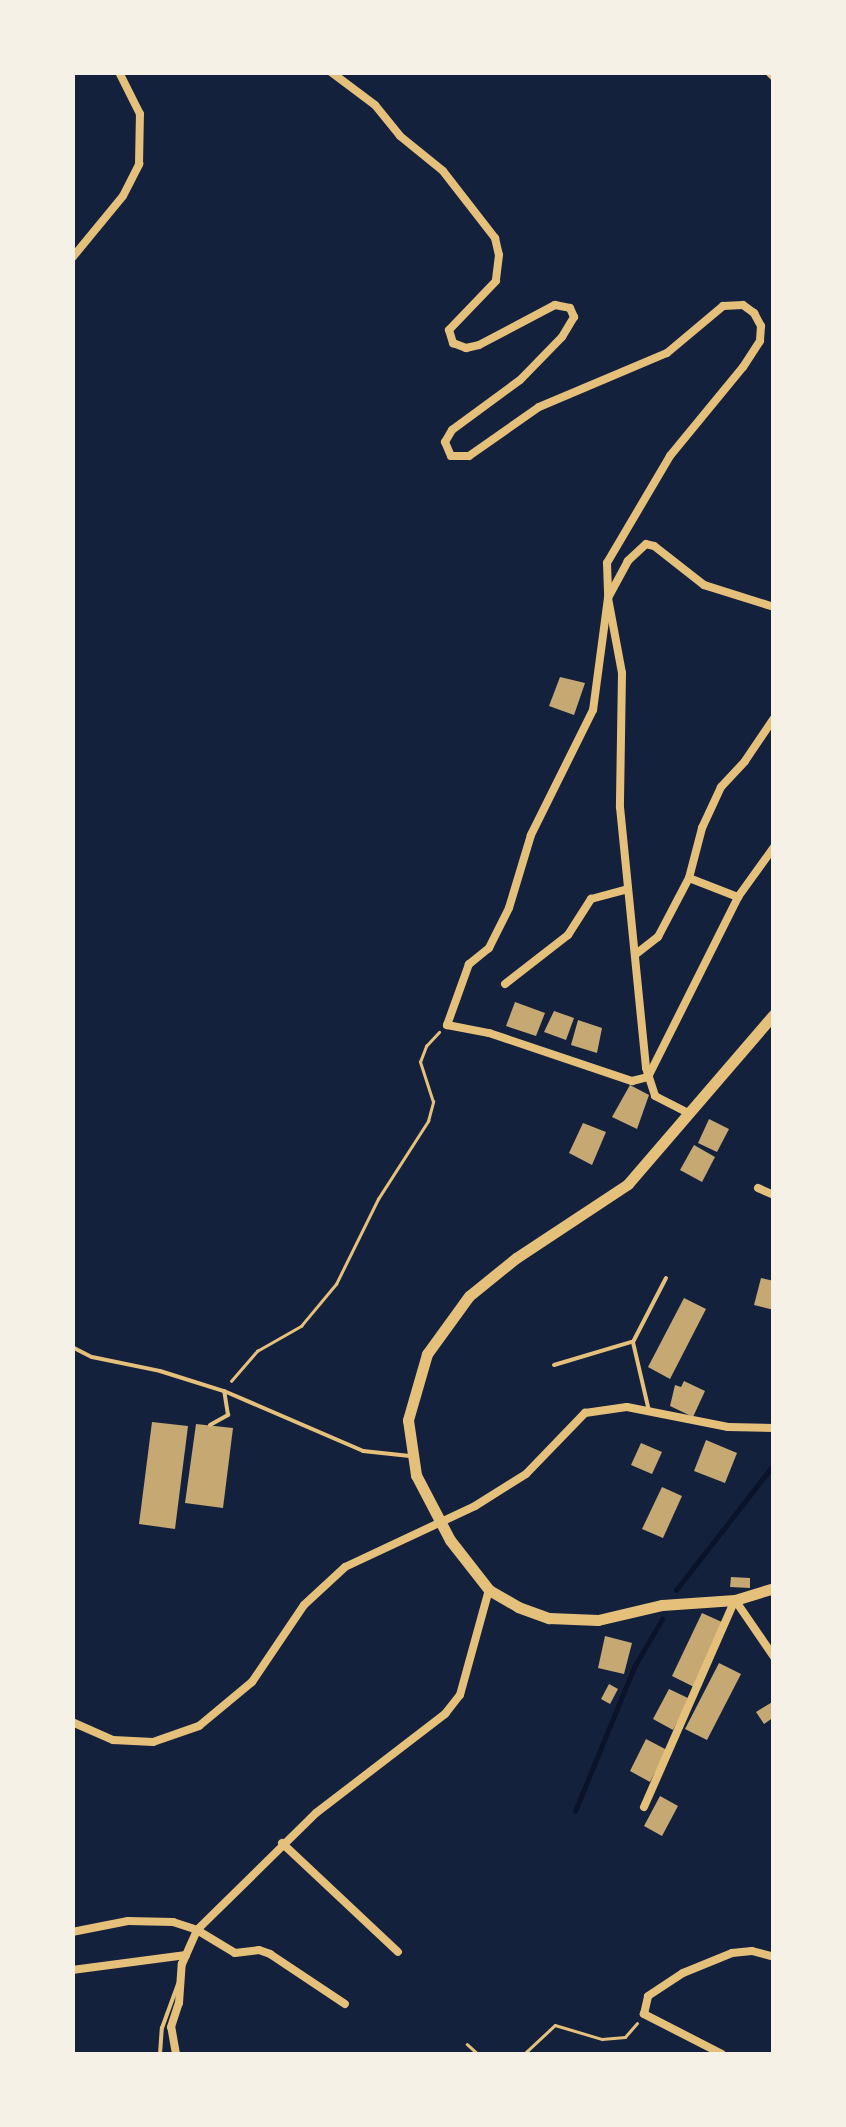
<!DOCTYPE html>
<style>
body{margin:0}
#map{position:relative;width:846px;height:2127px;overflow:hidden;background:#14213d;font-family:Overpass,sans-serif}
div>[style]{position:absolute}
.stream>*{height:5px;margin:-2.5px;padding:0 2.5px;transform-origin:2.5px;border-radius:2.5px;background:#0b132b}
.building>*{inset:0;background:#c6a872}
.path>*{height:2.5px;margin:-1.25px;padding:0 1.25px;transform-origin:1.25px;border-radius:1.25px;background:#e5c07b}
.service>*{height:4px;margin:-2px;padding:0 2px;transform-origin:2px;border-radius:2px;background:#e5c07b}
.minor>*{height:8px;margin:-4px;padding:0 4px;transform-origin:4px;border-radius:4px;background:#e5c07b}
.secondary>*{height:11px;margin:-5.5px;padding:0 5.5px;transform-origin:5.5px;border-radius:5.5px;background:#e5c07b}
span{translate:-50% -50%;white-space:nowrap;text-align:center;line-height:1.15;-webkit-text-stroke:10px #f6f1e7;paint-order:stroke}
.frame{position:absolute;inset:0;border:75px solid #f6f1e7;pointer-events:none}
</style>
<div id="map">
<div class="stream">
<i style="left:676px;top:1590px;width:160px;rotate:-52.1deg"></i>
<i style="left:575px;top:1811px;width:156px;rotate:-67.7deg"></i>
<i style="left:634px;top:1667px;width:56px;rotate:-59.7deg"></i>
</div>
<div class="building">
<i style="clip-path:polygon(560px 677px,585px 683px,574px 715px,549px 706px)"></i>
<i style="clip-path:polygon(515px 1002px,545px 1013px,536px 1036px,506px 1026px)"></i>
<i style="clip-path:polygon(554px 1011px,574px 1018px,566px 1040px,544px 1032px)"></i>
<i style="clip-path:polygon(578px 1020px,602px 1028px,597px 1053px,571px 1045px)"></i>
<i style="clip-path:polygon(630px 1085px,649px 1095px,637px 1129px,612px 1117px)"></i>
<i style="clip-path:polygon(709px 1119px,729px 1129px,717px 1152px,698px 1143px)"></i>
<i style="clip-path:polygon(583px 1123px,606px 1132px,592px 1165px,569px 1153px)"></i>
<i style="clip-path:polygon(694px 1145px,715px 1157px,702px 1182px,680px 1170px)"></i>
<i style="clip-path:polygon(761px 1278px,774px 1281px,774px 1310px,754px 1305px)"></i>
<i style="clip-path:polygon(684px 1298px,706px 1309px,670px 1379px,648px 1367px)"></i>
<i style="clip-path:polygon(684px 1381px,705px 1391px,693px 1417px,670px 1406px,675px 1385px,681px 1387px)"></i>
<i style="clip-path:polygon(152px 1422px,188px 1426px,175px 1529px,139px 1524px)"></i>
<i style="clip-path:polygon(196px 1424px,233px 1428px,223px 1508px,185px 1503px)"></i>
<i style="clip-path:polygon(706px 1440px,737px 1453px,725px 1483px,694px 1471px)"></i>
<i style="clip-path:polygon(641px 1443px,662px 1452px,652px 1474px,631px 1465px)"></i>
<i style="clip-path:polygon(662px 1487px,682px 1496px,663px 1538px,642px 1529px)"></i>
<i style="clip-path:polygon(731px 1577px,750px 1578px,750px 1588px,730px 1587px)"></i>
<i style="clip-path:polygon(702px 1613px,724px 1623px,694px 1687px,672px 1676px)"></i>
<i style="clip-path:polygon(605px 1636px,632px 1643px,624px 1674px,598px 1668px)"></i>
<i style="clip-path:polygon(719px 1663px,741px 1674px,707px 1740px,685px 1729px)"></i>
<i style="clip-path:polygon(609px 1684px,618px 1689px,610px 1704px,601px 1699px)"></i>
<i style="clip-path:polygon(669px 1689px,690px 1699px,673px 1730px,653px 1719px)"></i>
<i style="clip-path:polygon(774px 1701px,774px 1717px,764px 1724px,756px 1712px)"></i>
<i style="clip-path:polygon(646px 1739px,667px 1750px,650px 1782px,630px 1771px)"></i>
<i style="clip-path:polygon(660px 1796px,678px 1806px,662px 1836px,644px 1826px)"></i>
</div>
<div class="path">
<i style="left:231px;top:1381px;width:40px;rotate:-49deg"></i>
<i style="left:257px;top:1351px;width:51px;rotate:-29.6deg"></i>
<i style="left:301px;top:1326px;width:55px;rotate:-50.2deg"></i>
<i style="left:336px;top:1284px;width:95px;rotate:-63.7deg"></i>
<i style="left:378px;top:1199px;width:93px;rotate:-57.3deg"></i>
<i style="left:428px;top:1121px;width:20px;rotate:-75deg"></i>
<i style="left:433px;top:1102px;width:42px;rotate:-108deg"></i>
<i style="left:420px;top:1062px;width:17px;rotate:-69deg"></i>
<i style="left:426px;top:1046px;width:19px;rotate:-47deg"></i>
<i style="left:467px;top:2044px;width:15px;rotate:42deg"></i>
<i style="left:524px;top:2054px;width:42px;rotate:-43.1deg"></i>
<i style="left:555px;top:2025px;width:49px;rotate:16.6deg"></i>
<i style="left:602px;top:2039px;width:23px;rotate:-5deg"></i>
<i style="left:625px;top:2037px;width:18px;rotate:-49deg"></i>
</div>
<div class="service">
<i style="left:72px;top:1347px;width:22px;rotate:27deg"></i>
<i style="left:92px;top:1357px;width:69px;rotate:11.6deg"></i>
<i style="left:160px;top:1371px;width:67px;rotate:17.4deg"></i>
<i style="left:224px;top:1391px;width:151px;rotate:23.3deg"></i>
<i style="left:363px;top:1451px;width:47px;rotate:6.1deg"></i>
<i style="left:554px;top:1365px;width:80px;rotate:-16.6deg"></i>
<i style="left:649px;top:1411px;width:71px;rotate:-103.1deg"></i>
<i style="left:633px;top:1342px;width:72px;rotate:-62.7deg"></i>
<i style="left:210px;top:1425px;width:21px;rotate:-29deg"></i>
<i style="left:228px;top:1415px;width:24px;rotate:-99deg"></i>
<i style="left:160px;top:2054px;width:26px;rotate:-86deg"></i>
<i style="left:162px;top:2028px;width:47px;rotate:-70deg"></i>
</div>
<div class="minor">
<i style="left:331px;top:72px;width:55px;rotate:36.9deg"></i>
<i style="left:375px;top:105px;width:40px;rotate:51deg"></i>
<i style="left:400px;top:136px;width:55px;rotate:39.1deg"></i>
<i style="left:443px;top:171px;width:85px;rotate:52.2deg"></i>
<i style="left:495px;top:238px;width:17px;rotate:77deg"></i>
<i style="left:499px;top:255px;width:26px;rotate:97deg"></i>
<i style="left:496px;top:281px;width:68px;rotate:133.8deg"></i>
<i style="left:449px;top:330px;width:14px;rotate:73deg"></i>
<i style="left:453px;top:343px;width:14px;rotate:21deg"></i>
<i style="left:466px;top:348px;width:13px;rotate:-13deg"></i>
<i style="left:479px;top:345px;width:86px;rotate:-27.8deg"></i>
<i style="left:555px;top:305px;width:15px;rotate:11deg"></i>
<i style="left:570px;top:308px;width:10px;rotate:66deg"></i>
<i style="left:574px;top:317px;width:23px;rotate:121deg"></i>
<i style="left:562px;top:337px;width:60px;rotate:134.3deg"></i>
<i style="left:520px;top:380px;width:84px;rotate:143.7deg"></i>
<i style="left:452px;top:430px;width:14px;rotate:120deg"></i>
<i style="left:445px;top:442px;width:15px;rotate:67deg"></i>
<i style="left:451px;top:456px;width:18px"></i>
<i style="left:469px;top:456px;width:85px;rotate:-35deg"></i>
<i style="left:539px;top:407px;width:139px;rotate:-22.9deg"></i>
<i style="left:667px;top:353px;width:73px;rotate:-40deg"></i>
<i style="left:723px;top:306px;width:20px;rotate:-3deg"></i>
<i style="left:743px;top:305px;width:14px;rotate:36deg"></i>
<i style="left:754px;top:313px;width:15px;rotate:62deg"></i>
<i style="left:761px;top:326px;width:15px;rotate:94deg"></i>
<i style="left:760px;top:341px;width:31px;rotate:123deg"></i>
<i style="left:743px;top:367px;width:115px;rotate:129.4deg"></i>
<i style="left:670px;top:456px;width:124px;rotate:120.5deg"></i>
<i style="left:607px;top:563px;width:35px;rotate:88deg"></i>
<i style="left:608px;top:598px;width:76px;rotate:79.4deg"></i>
<i style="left:622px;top:673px;width:134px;rotate:90.9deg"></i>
<i style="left:620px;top:807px;width:262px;rotate:84.3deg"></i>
<i style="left:646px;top:1068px;width:29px;rotate:72deg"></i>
<i style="left:655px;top:1096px;width:39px;rotate:27deg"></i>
<i style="left:72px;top:258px;width:80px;rotate:-50.6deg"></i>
<i style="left:123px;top:196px;width:36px;rotate:-63deg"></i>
<i style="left:139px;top:164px;width:50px;rotate:-88.9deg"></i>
<i style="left:140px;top:114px;width:47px;rotate:-116.6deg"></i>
<i style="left:774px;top:607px;width:73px;rotate:-162.6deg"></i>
<i style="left:704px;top:585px;width:63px;rotate:-142deg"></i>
<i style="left:654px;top:546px;width:8px;rotate:-166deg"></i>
<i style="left:646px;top:544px;width:25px;rotate:137deg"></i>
<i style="left:628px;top:561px;width:42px;rotate:118.4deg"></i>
<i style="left:608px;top:598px;width:113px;rotate:97.6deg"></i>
<i style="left:593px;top:710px;width:140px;rotate:116.4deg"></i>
<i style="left:531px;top:835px;width:76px;rotate:106.8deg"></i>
<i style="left:509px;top:908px;width:45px;rotate:116.6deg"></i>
<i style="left:489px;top:948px;width:26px;rotate:141deg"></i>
<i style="left:469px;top:964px;width:65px;rotate:109.8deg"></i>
<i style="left:447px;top:1025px;width:43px;rotate:10.8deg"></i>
<i style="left:489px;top:1033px;width:151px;rotate:18.6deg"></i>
<i style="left:632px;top:1081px;width:16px;rotate:-14deg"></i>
<i style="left:648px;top:1077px;width:201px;rotate:-63.4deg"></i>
<i style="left:738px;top:897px;width:62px;rotate:-54.2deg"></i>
<i style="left:689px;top:878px;width:53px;rotate:21.2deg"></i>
<i style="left:636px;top:954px;width:28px;rotate:-38deg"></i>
<i style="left:658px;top:937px;width:67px;rotate:-62.3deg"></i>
<i style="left:689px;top:878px;width:52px;rotate:-75.4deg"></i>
<i style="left:702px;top:828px;width:45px;rotate:-65.1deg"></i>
<i style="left:721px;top:787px;width:35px;rotate:-47deg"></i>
<i style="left:745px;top:761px;width:52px;rotate:-56deg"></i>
<i style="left:505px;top:984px;width:80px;rotate:-37.9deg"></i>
<i style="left:568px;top:935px;width:43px;rotate:-57.4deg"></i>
<i style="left:591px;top:899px;width:38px;rotate:-15deg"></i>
<i style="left:758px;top:1188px;width:17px;rotate:24deg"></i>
<i style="left:735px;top:1600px;width:69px;rotate:55.6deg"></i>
<i style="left:72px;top:1722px;width:45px;rotate:23.7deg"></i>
<i style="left:113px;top:1740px;width:40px;rotate:2.9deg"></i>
<i style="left:153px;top:1742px;width:49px;rotate:-19.2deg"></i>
<i style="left:199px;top:1726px;width:69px;rotate:-39.7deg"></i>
<i style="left:252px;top:1682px;width:93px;rotate:-56deg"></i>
<i style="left:304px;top:1605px;width:56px;rotate:-42.8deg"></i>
<i style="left:345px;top:1567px;width:144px;rotate:-25.1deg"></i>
<i style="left:475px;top:1506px;width:60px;rotate:-32.1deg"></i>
<i style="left:526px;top:1474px;width:85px;rotate:-46deg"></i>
<i style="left:585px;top:1413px;width:42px;rotate:-8.1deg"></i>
<i style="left:627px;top:1407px;width:103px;rotate:11.2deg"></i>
<i style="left:728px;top:1427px;width:46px;rotate:1.2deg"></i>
<i style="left:644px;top:1807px;width:226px;rotate:-66.3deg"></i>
<i style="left:282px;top:1843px;width:159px;rotate:43.2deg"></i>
<i style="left:72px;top:1932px;width:57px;rotate:-11.1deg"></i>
<i style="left:128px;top:1921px;width:45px;rotate:1.3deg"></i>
<i style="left:173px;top:1922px;width:25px;rotate:18deg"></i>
<i style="left:197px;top:1930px;width:44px;rotate:31.2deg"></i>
<i style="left:235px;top:1953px;width:24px;rotate:-7deg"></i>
<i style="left:259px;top:1950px;width:12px;rotate:20deg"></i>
<i style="left:270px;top:1954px;width:90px;rotate:33.7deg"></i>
<i style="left:72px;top:1970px;width:115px;rotate:-7.5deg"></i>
<i style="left:176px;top:2054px;width:27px;rotate:-100deg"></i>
<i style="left:171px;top:2027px;width:25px;rotate:-72deg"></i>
<i style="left:179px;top:2003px;width:39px;rotate:-86deg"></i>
<i style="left:182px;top:1964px;width:37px;rotate:-66deg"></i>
<i style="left:197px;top:1930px;width:167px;rotate:-44.5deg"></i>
<i style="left:316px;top:1813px;width:163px;rotate:-37.5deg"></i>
<i style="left:445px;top:1714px;width:24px;rotate:-52deg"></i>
<i style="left:460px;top:1695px;width:109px;rotate:-74.6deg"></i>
<i style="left:722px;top:2054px;width:88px;rotate:-152.9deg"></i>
<i style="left:644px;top:2014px;width:18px;rotate:-77deg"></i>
<i style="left:648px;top:1996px;width:42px;rotate:-33.3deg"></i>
<i style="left:683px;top:1973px;width:53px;rotate:-22.2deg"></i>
<i style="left:732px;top:1953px;width:20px;rotate:-6deg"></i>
<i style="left:752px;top:1951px;width:23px;rotate:15deg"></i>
</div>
<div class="secondary">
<i style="left:771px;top:72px;width:4px;rotate:45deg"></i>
<i style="left:774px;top:1014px;width:224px;rotate:130.7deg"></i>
<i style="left:628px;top:1184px;width:134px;rotate:146.5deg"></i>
<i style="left:516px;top:1258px;width:60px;rotate:141deg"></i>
<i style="left:469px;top:1296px;width:72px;rotate:125.9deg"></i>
<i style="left:427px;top:1354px;width:69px;rotate:106.1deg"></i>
<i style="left:408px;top:1420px;width:56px;rotate:81.7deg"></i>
<i style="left:416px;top:1475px;width:73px;rotate:62.4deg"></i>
<i style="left:450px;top:1540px;width:63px;rotate:52deg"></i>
<i style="left:489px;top:1590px;width:34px;rotate:30deg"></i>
<i style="left:518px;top:1607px;width:33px;rotate:20deg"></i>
<i style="left:549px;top:1618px;width:49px;rotate:2.3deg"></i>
<i style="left:598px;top:1620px;width:66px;rotate:-13.2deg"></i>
<i style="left:662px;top:1605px;width:73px;rotate:-3.9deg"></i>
<i style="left:735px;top:1600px;width:41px;rotate:-17.1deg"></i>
</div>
<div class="frame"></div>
</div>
